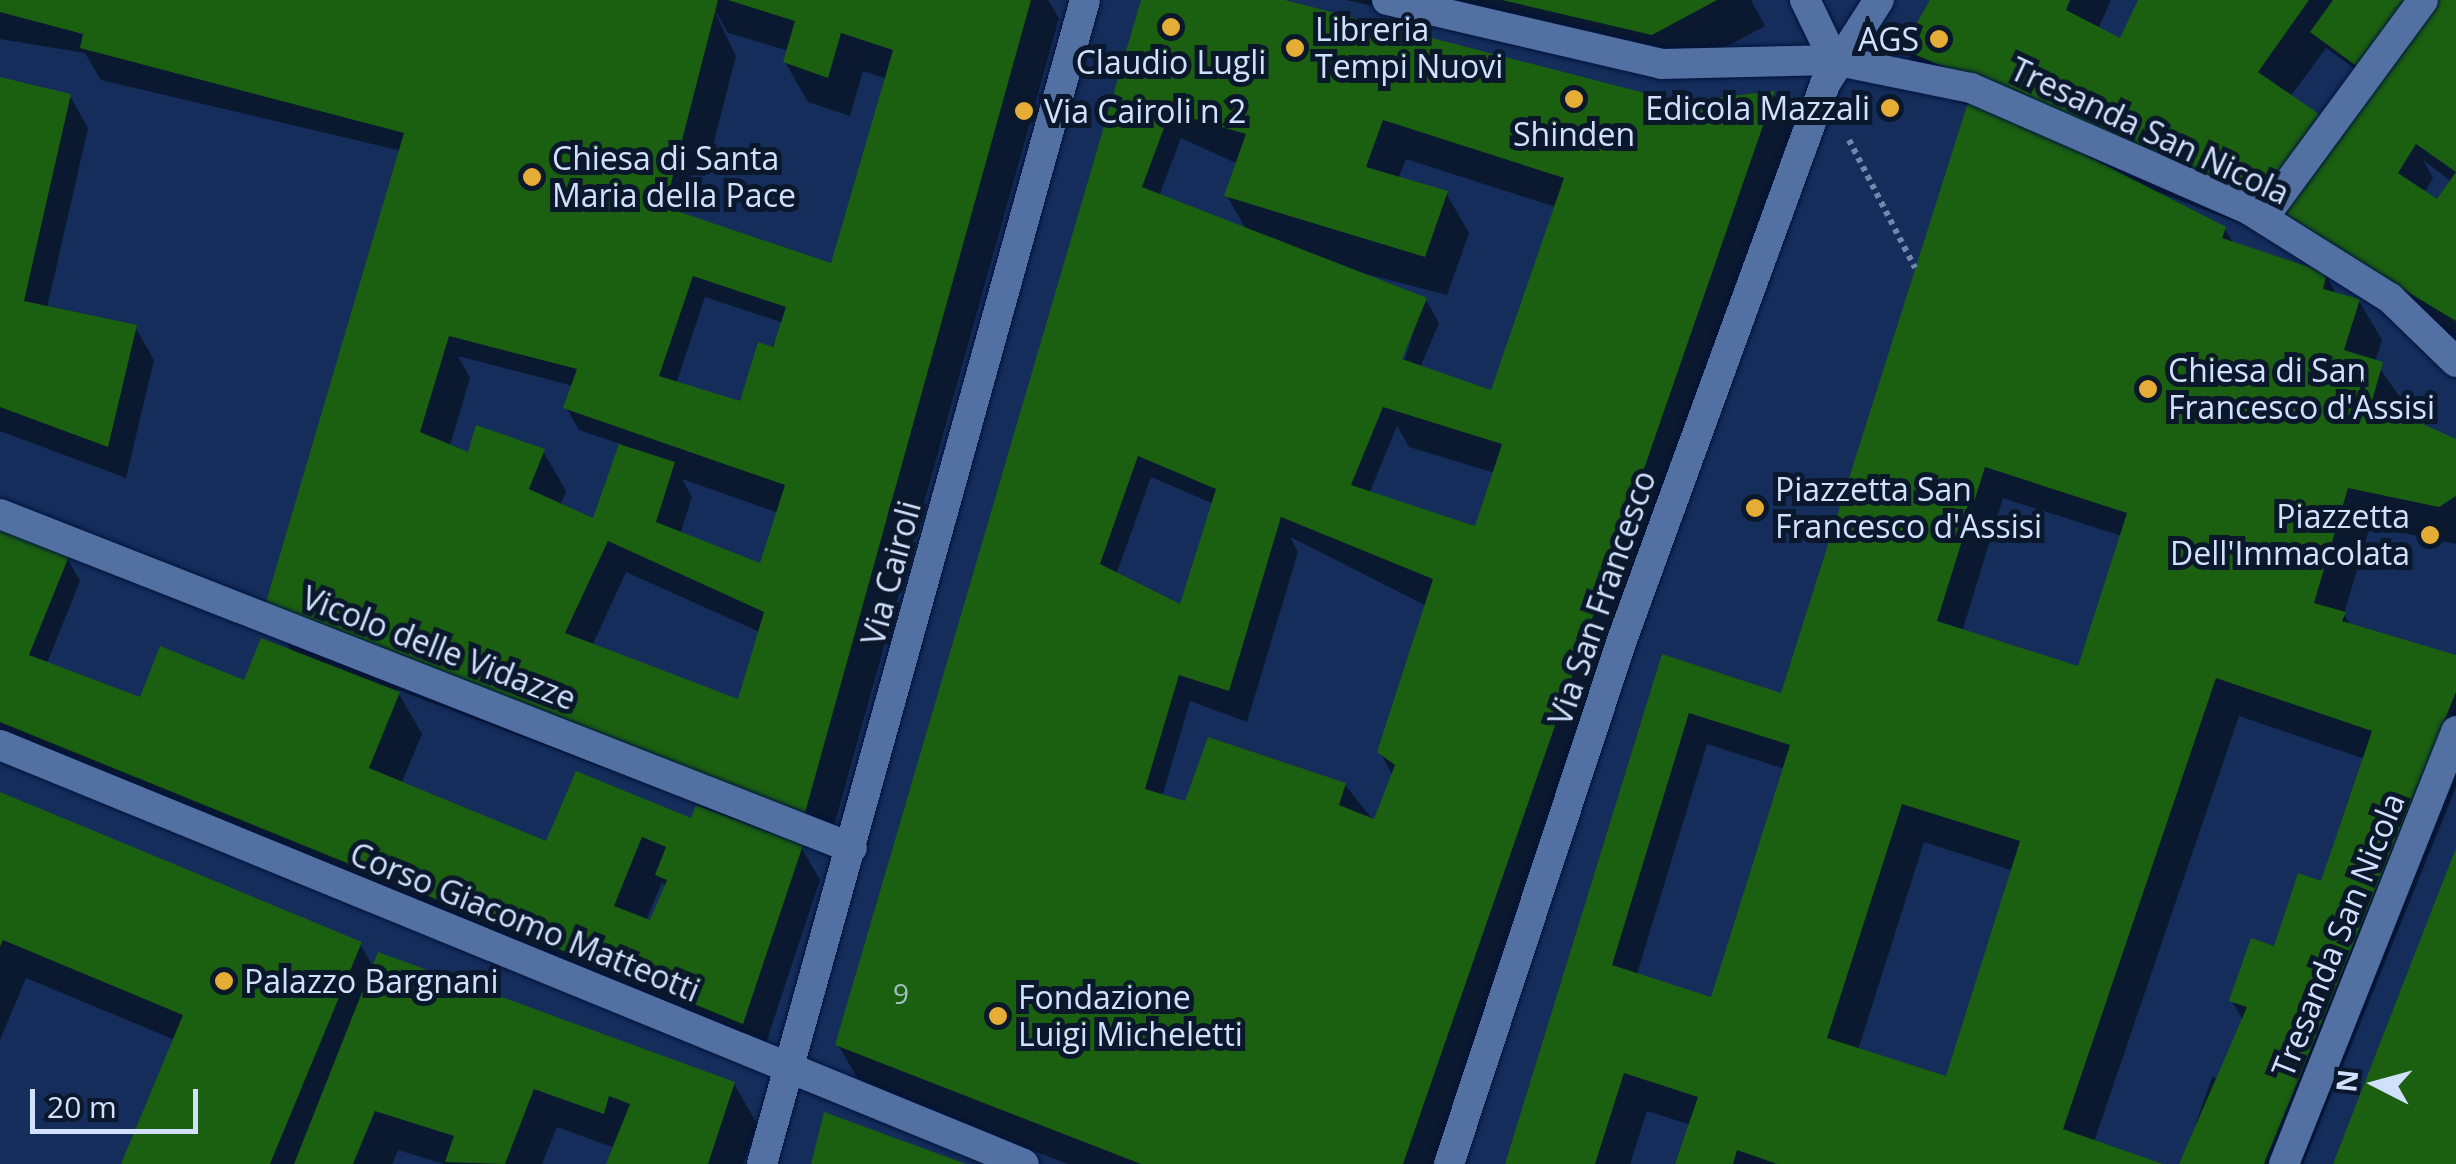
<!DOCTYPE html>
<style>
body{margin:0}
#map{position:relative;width:2456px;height:1164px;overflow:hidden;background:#142d5a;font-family:"Open Sans",sans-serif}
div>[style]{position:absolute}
.shadow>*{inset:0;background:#0007}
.building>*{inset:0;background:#1a6010}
.path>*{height:6px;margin-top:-3px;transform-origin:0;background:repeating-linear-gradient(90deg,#7287ac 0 5px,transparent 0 10px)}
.roads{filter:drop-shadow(0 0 2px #01133d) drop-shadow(0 0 2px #01133d)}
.minor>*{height:30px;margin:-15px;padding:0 15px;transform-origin:15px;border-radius:15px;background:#5370a2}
.dots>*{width:28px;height:28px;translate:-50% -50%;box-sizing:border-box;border:5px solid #0b172a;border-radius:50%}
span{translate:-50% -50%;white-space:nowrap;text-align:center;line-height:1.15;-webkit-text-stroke:10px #0b172a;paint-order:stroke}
.number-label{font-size:28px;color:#a2c0c2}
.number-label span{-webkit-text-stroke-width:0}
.poi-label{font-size:32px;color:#d0e0fd}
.left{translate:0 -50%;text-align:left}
.right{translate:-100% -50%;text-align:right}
.street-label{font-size:32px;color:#d0e0fd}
.north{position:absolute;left:2326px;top:1034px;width:100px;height:100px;-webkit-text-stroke:8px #0b172a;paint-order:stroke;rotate:276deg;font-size:28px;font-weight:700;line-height:40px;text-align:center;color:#d0e0fd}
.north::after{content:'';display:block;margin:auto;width:35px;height:45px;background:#d0e0fd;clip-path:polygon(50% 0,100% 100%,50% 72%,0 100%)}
.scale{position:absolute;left:30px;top:1089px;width:168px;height:45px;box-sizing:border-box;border:5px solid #d0e0fd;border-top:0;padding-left:12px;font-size:30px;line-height:35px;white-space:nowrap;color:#d0e0fd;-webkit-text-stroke:8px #0b172a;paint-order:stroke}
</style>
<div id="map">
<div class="shadow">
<i style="clip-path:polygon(evenodd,0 0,1048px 0,1059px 18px,827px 851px,713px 814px,801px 847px,820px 880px,762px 1055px,0 750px,0 531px,67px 558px,80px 581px,47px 663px,142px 700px,246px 683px,292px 653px,267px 608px,402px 151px,101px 80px,85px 53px,0 39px,0 0,710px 2px,728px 33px,789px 51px,785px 62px,808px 102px,850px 116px,863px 71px,887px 79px,833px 266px,681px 215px,691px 175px,705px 176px,736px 56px,710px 2px,0 0,705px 297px,784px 323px,742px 404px,676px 384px,705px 297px,0 0,458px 356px,574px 386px,566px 407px,579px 430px,621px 444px,595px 521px,560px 506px,566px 491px,543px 451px,469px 455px,450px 445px,470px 378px,458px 356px,0 0,682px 479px,779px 513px,762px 566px,680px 534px,692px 497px,682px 479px,0 0,626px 572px,762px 633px,740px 703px,592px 646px,626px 572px,0 0,396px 689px,699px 804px,692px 822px,547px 844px,401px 784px,422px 734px,396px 689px,0 0,662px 882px,666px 888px,652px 923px,646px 921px,662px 882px)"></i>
<i style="clip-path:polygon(evenodd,1144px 0,1275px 0,1678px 104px,1773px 94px,1796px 133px,1439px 1164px,1068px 1164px,861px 1084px,838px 1045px,1144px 0,1181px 138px,1238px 164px,1227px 196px,1247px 231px,1159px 196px,1181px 138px,1144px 0,1406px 159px,1556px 207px,1492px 393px,1420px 368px,1439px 323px,1426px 300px,1340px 267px,1447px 295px,1469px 233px,1446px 193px,1398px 179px,1406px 159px,1144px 0,1423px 302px,1404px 362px,1399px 362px,1423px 302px,1144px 0,1397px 426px,1409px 447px,1495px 473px,1476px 529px,1369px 494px,1397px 426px,1144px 0,1151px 477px,1214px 504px,1182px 608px,1116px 575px,1151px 477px,1144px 0,1290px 537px,1427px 606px,1380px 752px,1393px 776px,1375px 822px,1345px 785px,1191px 806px,1162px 797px,1190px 701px,1247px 722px,1298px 552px,1290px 537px)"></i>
<i style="clip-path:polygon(1346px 0,1751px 0,1765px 26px,1676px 74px)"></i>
<i style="clip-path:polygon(evenodd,1933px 0,2111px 0,2098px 29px,2122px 42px,2141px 0,2456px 0,2456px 340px,2297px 245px,2153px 190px,2224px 228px,2234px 244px,2326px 275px,2337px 295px,2359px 301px,2382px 340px,2375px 362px,2404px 403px,2400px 417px,2456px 444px,2456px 544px,2370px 526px,2344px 614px,2351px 626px,2456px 658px,2456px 787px,2303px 1164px,2182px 1164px,2212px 1077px,2224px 1081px,2244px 1022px,2232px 1001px,2322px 884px,2365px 759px,2239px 716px,2094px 1142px,2157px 1164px,1677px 1164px,1691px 1125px,1647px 1111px,1630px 1164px,1508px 1164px,1664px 657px,1782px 698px,1969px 106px,1928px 88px,1905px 49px,1933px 0,2326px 48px,2365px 76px,2330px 139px,2290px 97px,2326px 48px,1933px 0,2423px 160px,2452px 182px,2438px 202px,2424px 193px,2433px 178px,2423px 160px,1933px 0,2003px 498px,2122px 536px,2080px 669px,1962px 632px,2003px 498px,1933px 0,1707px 744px,1785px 769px,1713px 1001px,1636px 977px,1707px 744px,1933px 0,1924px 842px,2014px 871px,1947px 1079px,1858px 1050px,1924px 842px)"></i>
<i style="clip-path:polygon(0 81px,70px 96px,88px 128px,47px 308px,135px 327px,154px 360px,126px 478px,0 431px)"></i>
<i style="clip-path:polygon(0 795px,360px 944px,374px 968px,734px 1084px,757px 1124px,743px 1164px,608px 1164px,615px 1148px,557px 1127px,542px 1164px,444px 1164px,398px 1150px,392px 1164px,124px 1164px,175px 1040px,26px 978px,0 1040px)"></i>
</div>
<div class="building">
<i style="clip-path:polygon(evenodd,0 0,718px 0,665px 207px,831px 263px,893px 50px,841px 33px,828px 78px,783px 62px,795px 21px,728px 0,1031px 0,805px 813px,264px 609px,404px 133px,80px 48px,83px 34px,0 12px,0 0,693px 276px,786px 307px,773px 347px,758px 342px,740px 401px,659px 376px,693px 276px,0 0,449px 336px,577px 369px,563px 408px,785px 485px,760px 563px,656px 522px,675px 462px,619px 444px,593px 518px,529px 489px,545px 449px,476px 425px,468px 452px,420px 432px,449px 336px,0 0,608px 541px,764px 612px,738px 699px,565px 633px,608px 541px)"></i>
<i style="clip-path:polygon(evenodd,1141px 0,1285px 0,1679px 102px,1775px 91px,1403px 1164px,1141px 1164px,835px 1045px,1141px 0,1170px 112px,1246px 134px,1224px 196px,1425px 257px,1448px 191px,1366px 167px,1383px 120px,1564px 178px,1491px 390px,1402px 359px,1427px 298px,1142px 187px,1170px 112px,1141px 0,1383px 407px,1502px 444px,1475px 526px,1351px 485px,1383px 407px,1141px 0,1138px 456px,1216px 489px,1180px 604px,1100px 564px,1138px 456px,1141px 0,1281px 517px,1433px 579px,1377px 752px,1395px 765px,1374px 819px,1339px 805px,1346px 783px,1208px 737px,1185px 801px,1145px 789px,1179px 675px,1229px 691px,1281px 517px)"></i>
<i style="clip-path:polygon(1502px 0,1717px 0,1652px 35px)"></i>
<i style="clip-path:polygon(1930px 0,2070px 0,2066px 10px,2120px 38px,2138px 0,2309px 0,2258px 72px,2319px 114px,2261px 203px,1902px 49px)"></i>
<i style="clip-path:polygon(2333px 0,2407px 0,2358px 67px,2310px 32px)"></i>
<i style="clip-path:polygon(2437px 0,2456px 0,2456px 172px,2416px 144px,2398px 173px,2437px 199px,2456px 172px,2456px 321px,2276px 213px)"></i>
<i style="clip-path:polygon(0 77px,71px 94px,24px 301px,137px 325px,108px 447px,0 407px)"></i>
<i style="clip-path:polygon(evenodd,1970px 96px,2226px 227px,2222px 238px,2327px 273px,2323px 289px,2360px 299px,2344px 350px,2383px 362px,2372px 401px,2456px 439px,2456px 496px,2439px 507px,2348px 488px,2314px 603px,2346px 612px,2342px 621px,2456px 655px,2456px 692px,2264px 1164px,2179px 1164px,2247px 1007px,2229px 1001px,2251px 938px,2274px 946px,2298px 873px,2321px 881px,2372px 731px,2216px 678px,2063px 1129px,2163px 1164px,1777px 1164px,1737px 1150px,1733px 1164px,1675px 1164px,1698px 1097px,1624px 1073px,1595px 1164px,1505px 1164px,1662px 654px,1781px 693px,1970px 96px,1985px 467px,2127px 513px,2078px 666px,1937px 621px,1985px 467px,1970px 96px,1689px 713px,1790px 745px,1711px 997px,1612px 965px,1689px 713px,1970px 96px,1902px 804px,2020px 841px,1946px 1076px,1827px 1038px,1902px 804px)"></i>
<i style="clip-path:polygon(evenodd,0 528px,69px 556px,29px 655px,140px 697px,160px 646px,244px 680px,261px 638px,400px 692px,369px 768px,546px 841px,576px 771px,691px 818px,696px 805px,803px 845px,743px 1024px,0 722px,0 528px,642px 837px,666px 847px,655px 875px,667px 880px,650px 920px,614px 906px,642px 837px)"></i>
<i style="clip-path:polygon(0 792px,362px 942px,270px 1164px,121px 1164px,183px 1015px,3px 940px,0 947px)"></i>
<i style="clip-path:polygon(2456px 848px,2456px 1164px,2333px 1164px)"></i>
<i style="clip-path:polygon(378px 952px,735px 1082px,708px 1164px,606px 1164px,630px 1104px,609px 1096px,604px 1114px,534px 1089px,505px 1164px,445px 1162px,454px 1136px,375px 1111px,353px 1164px,294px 1164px)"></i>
<i style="clip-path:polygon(824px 1112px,936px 1153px,966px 1164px,811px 1164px)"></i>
</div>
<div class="path">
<i style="left:1849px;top:140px;width:144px;rotate:62.7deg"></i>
</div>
<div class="roads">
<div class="minor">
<i style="left:1387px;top:0;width:281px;rotate:13.1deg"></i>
<i style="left:1661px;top:64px;width:173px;rotate:-1.3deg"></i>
<i style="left:1834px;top:60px;width:140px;rotate:11.6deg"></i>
<i style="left:1971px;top:88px;width:302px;rotate:23.6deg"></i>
<i style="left:2248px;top:209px;width:168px;rotate:32.1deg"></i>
<i style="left:2390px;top:298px;width:92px;rotate:44.1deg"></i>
<i style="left:1805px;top:0;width:67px;rotate:64.2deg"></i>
<i style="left:2263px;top:218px;width:270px;rotate:-53.7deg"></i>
<i style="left:0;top:514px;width:915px;rotate:21.41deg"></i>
<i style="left:0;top:745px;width:1106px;rotate:22.25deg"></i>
<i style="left:762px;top:1164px;width:1208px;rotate:-74.49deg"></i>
<i style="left:1449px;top:1164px;width:552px;rotate:-71.73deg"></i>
<i style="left:1622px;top:640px;width:592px;rotate:-69.94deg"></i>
<i style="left:1825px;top:84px;width:100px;rotate:-57.3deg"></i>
<i style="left:2284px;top:1164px;width:466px;rotate:-68.3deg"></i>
</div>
</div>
<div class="dots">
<i style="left:1171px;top:27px;background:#e6ad36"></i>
<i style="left:1939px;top:39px;background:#e6ad36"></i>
<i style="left:1295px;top:48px;background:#e6ad36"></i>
<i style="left:1574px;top:99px;background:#e6ad36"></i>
<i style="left:1890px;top:108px;background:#e6ad36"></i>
<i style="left:1024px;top:111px;background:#e6ad36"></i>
<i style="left:532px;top:177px;background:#e6ad36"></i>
<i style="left:2148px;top:389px;background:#e6ad36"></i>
<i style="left:1755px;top:508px;background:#e6ad36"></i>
<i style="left:2430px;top:535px;background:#e6ad36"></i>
<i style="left:224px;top:981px;background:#e6ad36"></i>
<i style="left:998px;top:1016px;background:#e6ad36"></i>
</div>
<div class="number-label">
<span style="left:901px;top:993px">9</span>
</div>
<div class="poi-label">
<span class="left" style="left:1315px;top:48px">Libreria<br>Tempi Nuovi</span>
<span class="right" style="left:1919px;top:39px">AGS</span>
<span style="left:1171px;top:62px">Claudio Lugli</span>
<span class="right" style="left:1870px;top:108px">Edicola Mazzali</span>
<span class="left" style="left:1044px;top:111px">Via Cairoli n 2</span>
<span style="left:1574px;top:134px">Shinden</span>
<span class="left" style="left:552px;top:177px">Chiesa di Santa<br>Maria della Pace</span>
<span class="left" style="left:2168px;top:389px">Chiesa di San<br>Francesco d'Assisi</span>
<span class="left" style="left:1775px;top:508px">Piazzetta San<br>Francesco d'Assisi</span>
<span class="right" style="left:2410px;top:535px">Piazzetta<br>Dell'Immacolata</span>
<span class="left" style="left:244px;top:981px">Palazzo Bargnani</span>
<span class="left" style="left:1018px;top:1016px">Fondazione<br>Luigi Micheletti</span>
</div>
<div class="street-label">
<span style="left:2150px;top:131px;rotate:25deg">Tresanda San Nicola</span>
<span style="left:891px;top:573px;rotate:-75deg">Via Cairoli</span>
<span style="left:1602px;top:598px;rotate:-71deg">Via San Francesco</span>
<span style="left:439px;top:648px;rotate:21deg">Vicolo delle Vidazze</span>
<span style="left:525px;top:922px;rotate:22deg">Corso Giacomo Matteotti</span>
<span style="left:2338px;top:935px;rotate:-68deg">Tresanda San Nicola</span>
</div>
<div class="north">N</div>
<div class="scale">20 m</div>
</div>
